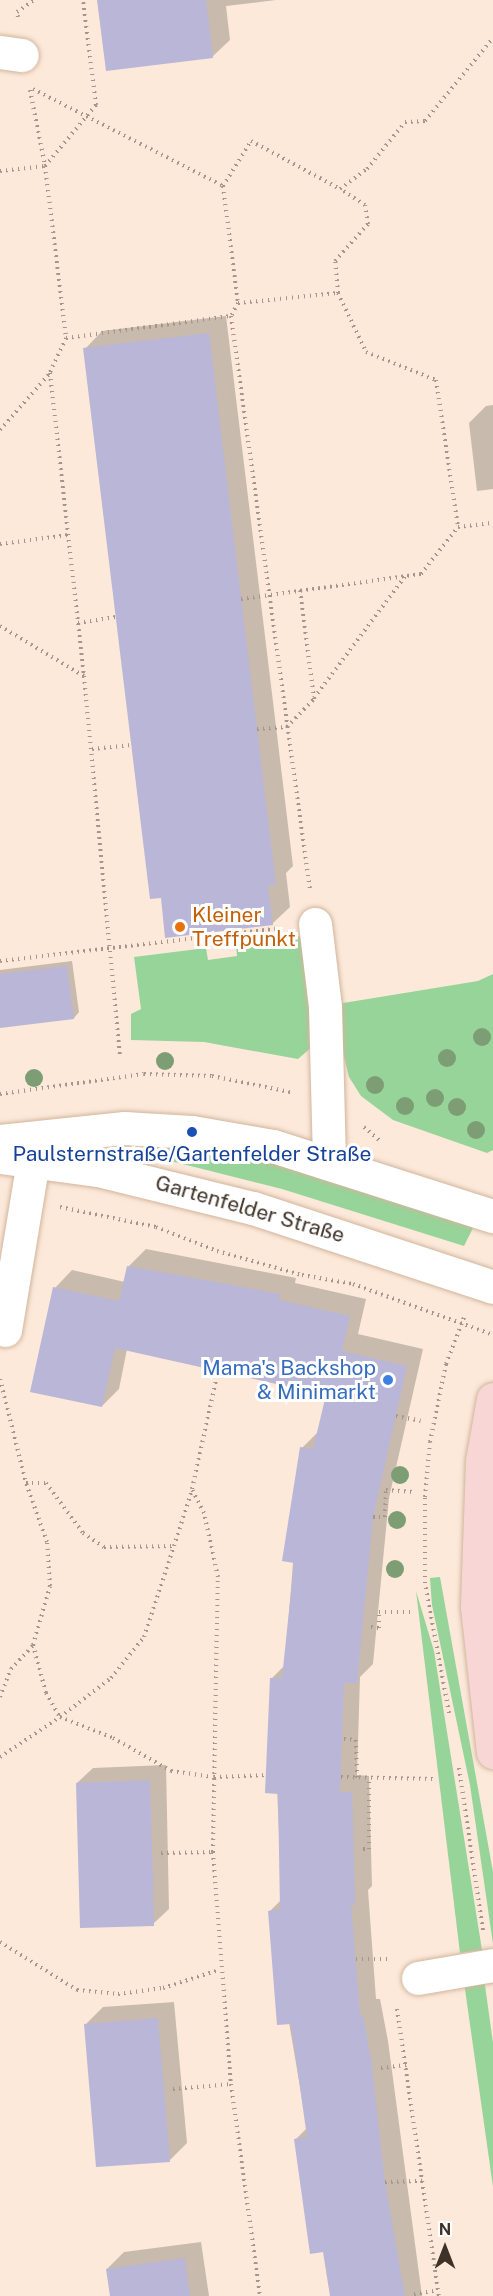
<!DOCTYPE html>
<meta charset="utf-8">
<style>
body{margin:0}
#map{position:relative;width:493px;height:2296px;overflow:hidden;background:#fce9da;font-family:"Public Sans",sans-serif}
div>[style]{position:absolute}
.green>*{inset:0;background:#96d49a}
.shadow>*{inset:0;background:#0003}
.building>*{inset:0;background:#b9b6d8}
.path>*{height:4px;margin-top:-2px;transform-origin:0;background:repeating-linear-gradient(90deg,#a6968a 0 1.5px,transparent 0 6px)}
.roads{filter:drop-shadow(0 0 2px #d2b59c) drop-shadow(0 0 2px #d2b59c)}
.minor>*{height:33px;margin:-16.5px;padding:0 16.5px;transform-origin:16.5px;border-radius:16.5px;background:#fff}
.major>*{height:33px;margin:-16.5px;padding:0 16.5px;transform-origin:16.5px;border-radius:16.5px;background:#f7d6d5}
.trees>*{width:18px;height:18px;margin:-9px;border-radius:50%;background:#7d9e75}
.dots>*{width:16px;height:16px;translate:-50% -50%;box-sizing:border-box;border:3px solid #fff;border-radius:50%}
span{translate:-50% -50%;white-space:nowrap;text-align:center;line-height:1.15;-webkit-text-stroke:6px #fff;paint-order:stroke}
.food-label{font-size:21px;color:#c56008}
.left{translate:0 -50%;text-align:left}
.transit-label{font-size:21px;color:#164399}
.street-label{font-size:21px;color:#3e3228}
.shop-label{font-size:21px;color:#366cbe}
.right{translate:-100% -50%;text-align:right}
.north{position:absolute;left:415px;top:2218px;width:60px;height:60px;-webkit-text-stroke:4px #fff;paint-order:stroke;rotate:0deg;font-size:16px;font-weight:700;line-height:24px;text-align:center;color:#3e3228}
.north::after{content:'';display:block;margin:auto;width:21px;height:27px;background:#3e3228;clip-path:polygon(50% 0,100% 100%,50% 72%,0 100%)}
</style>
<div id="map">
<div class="green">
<i style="clip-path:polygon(303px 936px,313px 1046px,298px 1059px,204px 1042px,131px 1040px,131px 1014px,141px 1009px,134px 957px,206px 948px,208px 960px,237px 956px,236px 945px)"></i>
<i style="clip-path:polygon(493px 974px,493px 1150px,487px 1153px,393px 1120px,361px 1096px,349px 1077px,331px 1005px,478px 981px)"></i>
<i style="clip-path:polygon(153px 1146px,201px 1148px,259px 1159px,474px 1226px,464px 1246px,282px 1189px,155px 1157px)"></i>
<i style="clip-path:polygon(440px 1577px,493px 1872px,493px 1944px,470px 1785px,432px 1605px,430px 1578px)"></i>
<i style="clip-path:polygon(416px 1591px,434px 1651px,482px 1950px,460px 1953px)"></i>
<i style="clip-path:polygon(483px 1971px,493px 2043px,493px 2187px,463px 1975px)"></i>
</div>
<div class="shadow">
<i style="clip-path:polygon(99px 0,276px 0,226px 6px,230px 40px,212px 57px)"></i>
<i style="clip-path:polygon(226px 316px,293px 866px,286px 873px,290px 907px,272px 924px,162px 896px,85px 349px,102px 331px)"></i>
<i style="clip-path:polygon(493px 405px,493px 489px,477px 491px,469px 423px,486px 406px)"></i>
<i style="clip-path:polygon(72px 961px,79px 1012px,74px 1018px,0 1027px,0 970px)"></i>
<i style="clip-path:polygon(146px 1249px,296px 1278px,295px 1283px,366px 1299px,358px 1334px,423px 1349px,389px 1498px,373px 1664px,360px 1677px,357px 1775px,369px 1776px,372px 1886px,368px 1890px,376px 1999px,380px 1999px,388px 2041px,422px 2296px,331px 2296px,325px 2250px,295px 2140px,307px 2128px,270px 1911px,282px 1899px,272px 1678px,285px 1665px,302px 1448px,319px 1431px,327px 1394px,127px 1349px,119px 1389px,102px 1406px,55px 1288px,72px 1270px,125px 1282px,129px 1266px)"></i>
<i style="clip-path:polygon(166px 1765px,169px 1909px,153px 1924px,77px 1783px,93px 1768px)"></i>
<i style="clip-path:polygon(174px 2002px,187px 2143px,170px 2160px,86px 2024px,103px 2007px)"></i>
<i style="clip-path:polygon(201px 2242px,209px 2296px,111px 2296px,107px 2269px,124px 2252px)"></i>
</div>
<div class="building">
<i style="clip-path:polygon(97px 0,206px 0,213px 58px,106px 71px)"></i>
<i style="clip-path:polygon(209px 333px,276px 885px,268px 885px,273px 925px,165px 938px,161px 898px,150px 899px,83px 348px)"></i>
<i style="clip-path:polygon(67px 966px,74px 1019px,0 1028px,0 974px)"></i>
<i style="clip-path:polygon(127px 1266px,280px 1294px,279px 1300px,350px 1316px,342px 1351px,407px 1366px,373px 1517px,357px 1683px,344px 1683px,340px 1792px,352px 1792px,355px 1905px,351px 1905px,360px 2015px,363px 2015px,371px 2059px,385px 2182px,405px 2296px,330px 2296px,323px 2252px,310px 2254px,294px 2139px,307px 2137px,291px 2024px,277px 2025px,268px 1911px,280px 1909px,278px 1794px,265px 1793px,270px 1678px,282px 1678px,294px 1563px,282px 1561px,300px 1447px,313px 1449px,326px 1395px,115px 1348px,102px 1407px,30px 1392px,53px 1287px,119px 1301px)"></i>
<i style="clip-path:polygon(150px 1780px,154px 1926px,80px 1928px,76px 1783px)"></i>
<i style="clip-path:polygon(158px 2018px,170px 2162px,96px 2167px,84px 2024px)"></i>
<i style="clip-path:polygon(185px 2258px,190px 2296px,110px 2296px,106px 2269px)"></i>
</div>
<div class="path">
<i style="left:18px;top:17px;width:5px;rotate:-101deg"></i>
<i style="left:17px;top:12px;width:21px;rotate:-35deg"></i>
<i style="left:33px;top:89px;width:213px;rotate:27deg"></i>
<i style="left:223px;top:186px;width:118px;rotate:82.7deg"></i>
<i style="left:238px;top:303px;width:15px;rotate:118deg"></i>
<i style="left:30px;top:90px;width:77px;rotate:78.8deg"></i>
<i style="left:45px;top:166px;width:173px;rotate:83deg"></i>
<i style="left:66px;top:338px;width:38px;rotate:115deg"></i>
<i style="left:0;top:171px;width:45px;rotate:-6.3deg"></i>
<i style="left:45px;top:166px;width:80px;rotate:-50.1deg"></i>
<i style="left:96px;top:105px;width:106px;rotate:-97.1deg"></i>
<i style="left:223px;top:186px;width:53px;rotate:-58.1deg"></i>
<i style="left:251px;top:141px;width:101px;rotate:28.3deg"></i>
<i style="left:340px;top:189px;width:34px;rotate:-37deg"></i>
<i style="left:367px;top:169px;width:60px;rotate:-51deg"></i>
<i style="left:405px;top:122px;width:20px;rotate:-3deg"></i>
<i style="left:425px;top:121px;width:107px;rotate:-50.7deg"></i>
<i style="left:338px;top:293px;width:32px;rotate:-95deg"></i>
<i style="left:335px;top:261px;width:50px;rotate:-48.3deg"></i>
<i style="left:368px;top:224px;width:19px;rotate:-99deg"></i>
<i style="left:365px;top:205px;width:30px;rotate:-147deg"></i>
<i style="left:238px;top:303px;width:100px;rotate:-5.7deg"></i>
<i style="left:338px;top:293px;width:65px;rotate:64.6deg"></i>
<i style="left:366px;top:352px;width:75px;rotate:21.8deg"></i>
<i style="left:436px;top:380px;width:149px;rotate:81.5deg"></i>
<i style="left:458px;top:527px;width:35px;rotate:-7deg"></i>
<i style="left:66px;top:338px;width:166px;rotate:-7.6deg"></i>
<i style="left:231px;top:316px;width:579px;rotate:82.16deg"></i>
<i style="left:0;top:430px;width:76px;rotate:-48.7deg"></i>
<i style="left:50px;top:373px;width:305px;rotate:83.6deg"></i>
<i style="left:0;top:544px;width:69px;rotate:-7.5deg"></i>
<i style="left:241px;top:599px;width:182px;rotate:-7.9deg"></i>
<i style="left:421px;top:574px;width:60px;rotate:-51.8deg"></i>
<i style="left:78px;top:623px;width:38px;rotate:-9deg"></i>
<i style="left:0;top:626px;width:98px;rotate:30.8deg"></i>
<i style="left:84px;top:676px;width:381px;rotate:84.6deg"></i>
<i style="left:314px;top:698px;width:154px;rotate:-53.2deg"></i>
<i style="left:257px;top:729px;width:30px;rotate:-4deg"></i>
<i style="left:287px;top:727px;width:39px;rotate:-46deg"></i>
<i style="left:314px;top:699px;width:110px;rotate:-97.3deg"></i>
<i style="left:92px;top:749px;width:39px;rotate:-6deg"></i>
<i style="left:0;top:961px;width:281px;rotate:-6.7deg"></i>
<i style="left:0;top:1094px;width:145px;rotate:-7.9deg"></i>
<i style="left:144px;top:1074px;width:68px;rotate:1.7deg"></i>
<i style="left:212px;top:1076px;width:80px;rotate:11.6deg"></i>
<i style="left:364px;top:1127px;width:20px;rotate:41deg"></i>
<i style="left:60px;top:1207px;width:98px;rotate:11.8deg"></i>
<i style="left:156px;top:1227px;width:66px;rotate:21.5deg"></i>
<i style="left:217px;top:1251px;width:88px;rotate:15.8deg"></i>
<i style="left:302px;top:1275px;width:52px;rotate:10deg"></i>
<i style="left:353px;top:1284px;width:149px;rotate:20deg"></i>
<i style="left:0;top:1379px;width:107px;rotate:76deg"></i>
<i style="left:396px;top:1416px;width:25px;rotate:11deg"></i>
<i style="left:373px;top:1517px;width:12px"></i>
<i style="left:385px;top:1517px;width:27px;rotate:-88deg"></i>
<i style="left:386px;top:1490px;width:27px;rotate:4deg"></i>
<i style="left:371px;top:1627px;width:8px;rotate:7deg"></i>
<i style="left:379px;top:1628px;width:16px;rotate:-90deg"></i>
<i style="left:379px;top:1612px;width:34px"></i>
<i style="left:33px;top:1645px;width:50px;rotate:74.8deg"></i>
<i style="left:46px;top:1693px;width:28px;rotate:60deg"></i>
<i style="left:60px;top:1717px;width:64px;rotate:-37.4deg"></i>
<i style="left:111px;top:1678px;width:53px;rotate:-51.2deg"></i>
<i style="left:144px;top:1637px;width:96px;rotate:-71.8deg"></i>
<i style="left:0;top:1697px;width:30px;rotate:-69deg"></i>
<i style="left:11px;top:1669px;width:33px;rotate:-47deg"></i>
<i style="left:33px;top:1645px;width:61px;rotate:-73.9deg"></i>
<i style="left:50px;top:1586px;width:44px;rotate:-93.9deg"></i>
<i style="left:47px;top:1542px;width:63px;rotate:-109.6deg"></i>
<i style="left:26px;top:1483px;width:20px"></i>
<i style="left:46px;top:1483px;width:62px;rotate:53.5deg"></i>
<i style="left:83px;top:1533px;width:25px;rotate:34deg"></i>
<i style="left:104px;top:1547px;width:70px;rotate:-0.8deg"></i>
<i style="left:174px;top:1546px;width:59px;rotate:-72.2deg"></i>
<i style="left:449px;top:1713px;width:132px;rotate:-100.5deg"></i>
<i style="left:425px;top:1583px;width:86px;rotate:-90deg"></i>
<i style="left:425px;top:1497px;width:55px;rotate:-84.8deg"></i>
<i style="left:430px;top:1442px;width:80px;rotate:-78.4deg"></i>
<i style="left:446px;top:1364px;width:53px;rotate:-68.8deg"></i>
<i style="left:344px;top:1739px;width:12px;rotate:5deg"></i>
<i style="left:356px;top:1740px;width:38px;rotate:88deg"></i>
<i style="left:0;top:1757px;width:72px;rotate:-33.7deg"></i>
<i style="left:60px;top:1717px;width:57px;rotate:21.6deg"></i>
<i style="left:113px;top:1738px;width:67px;rotate:29.6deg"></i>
<i style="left:171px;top:1771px;width:43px;rotate:7.9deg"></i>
<i style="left:214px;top:1777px;width:52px;rotate:-2.2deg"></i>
<i style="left:459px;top:1768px;width:164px;rotate:81.6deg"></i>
<i style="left:341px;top:1777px;width:92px;rotate:1.2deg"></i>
<i style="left:363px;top:1849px;width:6px"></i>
<i style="left:369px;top:1849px;width:71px;rotate:-90deg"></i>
<i style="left:213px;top:1852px;width:275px;rotate:-89deg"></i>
<i style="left:218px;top:1577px;width:66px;rotate:-102.3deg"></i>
<i style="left:204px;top:1513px;width:27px;rotate:-117deg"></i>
<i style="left:192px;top:1489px;width:121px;rotate:-77.6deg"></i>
<i style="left:161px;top:1853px;width:52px;rotate:-1.1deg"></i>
<i style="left:213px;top:1852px;width:233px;rotate:85.6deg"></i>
<i style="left:231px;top:2084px;width:214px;rotate:82.2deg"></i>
<i style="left:0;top:1942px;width:91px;rotate:31.9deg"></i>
<i style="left:77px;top:1990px;width:41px;rotate:5.6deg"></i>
<i style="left:118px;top:1994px;width:45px;rotate:-7.6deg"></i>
<i style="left:163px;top:1988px;width:59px;rotate:-17.8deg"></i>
<i style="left:356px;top:1959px;width:31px"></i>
<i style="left:397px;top:2009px;width:290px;rotate:81.7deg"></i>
<i style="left:381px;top:2068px;width:26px;rotate:-7deg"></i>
<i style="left:173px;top:2089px;width:58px;rotate:-4.9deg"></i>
<i style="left:385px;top:2182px;width:38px;rotate:-2deg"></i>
<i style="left:414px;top:2294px;width:24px;rotate:-9deg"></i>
</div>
<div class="roads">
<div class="minor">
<i style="left:0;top:52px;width:22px;rotate:8deg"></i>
<i style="left:315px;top:924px;width:84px;rotate:83.1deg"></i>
<i style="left:325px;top:1007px;width:157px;rotate:88.5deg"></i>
<i style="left:0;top:1141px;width:125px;rotate:-6deg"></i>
<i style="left:124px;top:1128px;width:68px;rotate:3.4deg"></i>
<i style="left:192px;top:1132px;width:82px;rotate:9.8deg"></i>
<i style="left:273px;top:1146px;width:231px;rotate:17.7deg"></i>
<i style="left:0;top:1157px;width:99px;rotate:7.6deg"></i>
<i style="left:98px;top:1170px;width:160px;rotate:13.8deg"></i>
<i style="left:253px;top:1208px;width:253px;rotate:18.2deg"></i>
<i style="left:5px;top:1330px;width:172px;rotate:-80.6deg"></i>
<i style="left:418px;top:1978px;width:76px;rotate:-9.8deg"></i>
</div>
<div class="major">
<i style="left:493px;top:1399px;width:63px;rotate:100.1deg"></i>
<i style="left:482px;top:1461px;width:146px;rotate:92deg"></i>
<i style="left:477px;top:1607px;width:146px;rotate:83.7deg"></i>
</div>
</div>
<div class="trees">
<i style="left:482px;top:1037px"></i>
<i style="left:447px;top:1058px"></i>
<i style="left:165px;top:1061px"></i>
<i style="left:34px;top:1078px"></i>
<i style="left:375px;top:1085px"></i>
<i style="left:435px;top:1098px"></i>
<i style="left:405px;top:1106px"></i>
<i style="left:457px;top:1107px"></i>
<i style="left:476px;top:1130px"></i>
<i style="left:400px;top:1475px"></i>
<i style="left:397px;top:1520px"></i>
<i style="left:395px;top:1569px"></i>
</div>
<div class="dots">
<i style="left:180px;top:927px;background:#e8710a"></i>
<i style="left:192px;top:1132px;background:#1a4fb4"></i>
<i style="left:388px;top:1380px;background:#3f7fe0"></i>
</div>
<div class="food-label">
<span class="left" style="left:192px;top:927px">Kleiner<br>Treffpunkt</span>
</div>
<div class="transit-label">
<span style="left:192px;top:1154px">Paulsternstraße/Gartenfelder Straße</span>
</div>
<div class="street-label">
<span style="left:250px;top:1209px;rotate:16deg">Gartenfelder Straße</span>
</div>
<div class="shop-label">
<span class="right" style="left:376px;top:1380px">Mama's Backshop<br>&amp; Minimarkt</span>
</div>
<div class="north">N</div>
</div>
